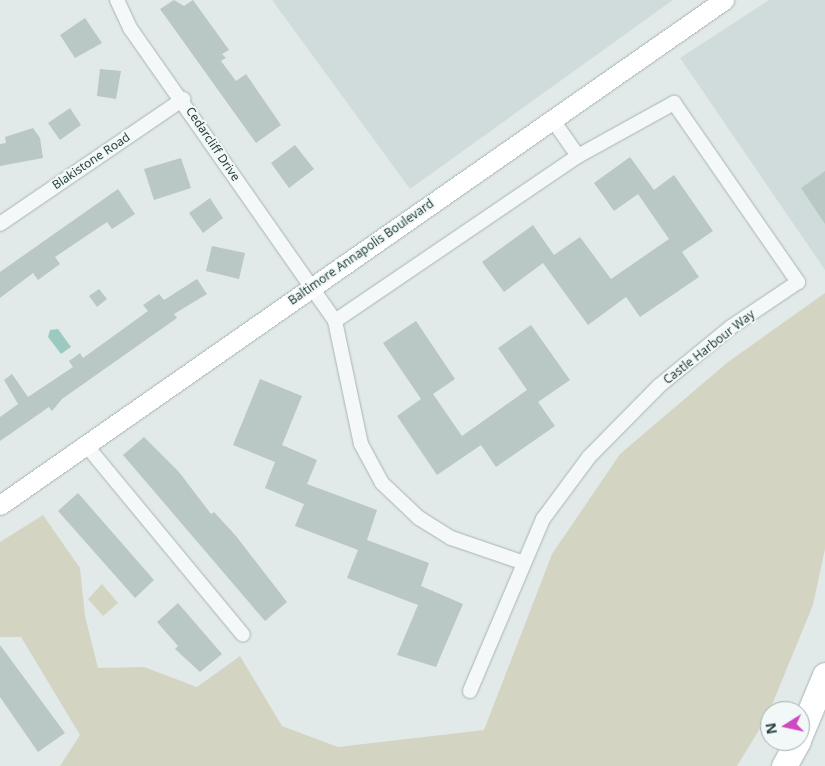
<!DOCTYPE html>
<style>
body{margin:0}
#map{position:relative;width:825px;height:766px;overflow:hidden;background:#e2eae9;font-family:"Noto Sans",sans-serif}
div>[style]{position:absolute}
.built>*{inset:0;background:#d0dcdb}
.green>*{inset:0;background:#d4d4c3}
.water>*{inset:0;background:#9dcac0}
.building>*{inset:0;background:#b9c7c5}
.roads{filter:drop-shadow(0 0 1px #a7b4b3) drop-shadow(0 0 1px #a7b4b3)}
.street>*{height:14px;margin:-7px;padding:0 7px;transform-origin:7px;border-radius:7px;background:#f5f8f8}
.secondary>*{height:19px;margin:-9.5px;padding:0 9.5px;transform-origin:9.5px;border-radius:9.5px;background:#fff}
.highway>*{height:25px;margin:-12.5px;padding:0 12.5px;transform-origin:12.5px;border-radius:12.5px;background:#fff}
span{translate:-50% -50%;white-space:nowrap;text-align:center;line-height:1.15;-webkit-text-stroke:4px #f1f8f7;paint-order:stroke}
.street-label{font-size:12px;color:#2a4240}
.north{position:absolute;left:760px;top:701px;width:50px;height:50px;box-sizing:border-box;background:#f1f8f7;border:1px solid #a1afae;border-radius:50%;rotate:260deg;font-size:14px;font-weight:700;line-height:20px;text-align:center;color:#2a4240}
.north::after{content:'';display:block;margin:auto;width:18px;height:22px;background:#cf47c1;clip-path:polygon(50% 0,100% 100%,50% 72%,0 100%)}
</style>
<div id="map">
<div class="built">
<i style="clip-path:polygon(272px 0,673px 0,410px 189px)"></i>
<i style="clip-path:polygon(769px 0,825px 0,825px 270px,680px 58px)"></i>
</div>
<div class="green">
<i style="clip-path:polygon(825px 293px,825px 549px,813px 605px,767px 717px,737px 766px,60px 766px,80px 735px,21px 637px,0 637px,0 542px,43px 515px,80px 568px,85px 616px,98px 668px,144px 667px,197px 687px,240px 656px,282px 726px,338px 747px,484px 730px,552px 554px,620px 454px,728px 362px)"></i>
<i style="clip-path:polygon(102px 584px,118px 603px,103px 616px,88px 599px)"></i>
</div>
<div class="water">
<i style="clip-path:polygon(58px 329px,71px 347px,61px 354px,48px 337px,50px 330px)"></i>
</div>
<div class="building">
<i style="clip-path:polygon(174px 0,184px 6px,193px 0,229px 50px,222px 54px,226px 58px,221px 61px,236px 81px,246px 74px,281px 125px,256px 143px,160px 9px)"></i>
<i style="clip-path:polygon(85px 18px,102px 43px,75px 58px,60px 35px)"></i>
<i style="clip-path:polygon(100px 69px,121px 71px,116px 99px,97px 96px)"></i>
<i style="clip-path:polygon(70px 108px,81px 125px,60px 140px,48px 123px)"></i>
<i style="clip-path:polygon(33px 128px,40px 138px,43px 158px,0 166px,0 144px,6px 143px,5px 137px)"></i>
<i style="clip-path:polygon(295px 145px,314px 169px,289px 188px,271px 163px)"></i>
<i style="clip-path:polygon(630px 157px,654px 190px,674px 175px,713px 231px,682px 252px,699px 277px,640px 317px,626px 297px,588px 325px,543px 263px,504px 292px,482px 262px,533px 225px,554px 255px,580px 237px,611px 279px,669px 239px,638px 194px,614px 211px,594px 183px)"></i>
<i style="clip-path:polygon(181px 158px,191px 188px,154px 200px,144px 169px)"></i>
<i style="clip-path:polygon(825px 171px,825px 224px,801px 188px)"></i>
<i style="clip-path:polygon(118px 189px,135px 214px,112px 229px,107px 222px,55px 257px,60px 264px,38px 280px,33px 273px,0 298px,0 272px)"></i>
<i style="clip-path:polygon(210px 198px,223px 218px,203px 233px,189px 213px)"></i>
<i style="clip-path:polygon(212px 246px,245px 253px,239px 279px,206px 271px)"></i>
<i style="clip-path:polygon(197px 279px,207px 294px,174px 314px,177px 318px,62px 399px,52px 411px,49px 407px,0 441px,0 417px,18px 404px,4px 380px,12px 374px,28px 397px,73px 367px,69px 361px,80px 353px,83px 358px,148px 311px,143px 305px,159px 294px,164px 300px)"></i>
<i style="clip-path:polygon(99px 289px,107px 299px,97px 307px,89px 296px)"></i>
<i style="clip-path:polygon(416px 321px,455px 379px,433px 394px,462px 436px,527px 390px,498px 348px,531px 325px,570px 380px,538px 402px,555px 426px,496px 467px,481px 445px,437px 475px,397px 416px,421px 399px,383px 343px)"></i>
<i style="clip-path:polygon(260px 379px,302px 396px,282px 445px,317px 460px,307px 484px,377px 510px,367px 540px,429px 563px,421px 586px,463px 604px,436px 667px,397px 655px,418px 605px,347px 578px,358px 550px,295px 526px,304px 504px,265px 488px,275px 462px,233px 445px)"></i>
<i style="clip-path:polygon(144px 437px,179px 472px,211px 514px,214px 512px,236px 536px,287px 602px,265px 621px,123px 455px)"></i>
<i style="clip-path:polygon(78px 493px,154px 580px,135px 598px,58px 511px)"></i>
<i style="clip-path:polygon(178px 603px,222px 654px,200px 672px,175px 649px,178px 646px,157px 622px)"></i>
<i style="clip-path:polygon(0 645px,65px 733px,38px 752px,0 697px)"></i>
</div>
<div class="roads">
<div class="street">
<i style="left:117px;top:0;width:31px;rotate:65deg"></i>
<i style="left:130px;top:28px;width:358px;rotate:55deg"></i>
<i style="left:335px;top:321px;width:126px;rotate:78.1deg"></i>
<i style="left:361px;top:444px;width:44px;rotate:61.7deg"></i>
<i style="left:382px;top:483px;width:51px;rotate:43.4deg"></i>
<i style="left:419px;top:518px;width:38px;rotate:32deg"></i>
<i style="left:451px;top:538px;width:77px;rotate:18.9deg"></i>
<i style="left:552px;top:119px;width:45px;rotate:54.9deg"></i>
<i style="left:0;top:224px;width:222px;rotate:-34.3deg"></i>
<i style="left:335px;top:321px;width:294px;rotate:-34.2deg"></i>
<i style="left:578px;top:156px;width:110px;rotate:-28.9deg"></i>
<i style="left:674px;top:103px;width:218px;rotate:55.3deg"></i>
<i style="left:798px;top:282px;width:81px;rotate:146.1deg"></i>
<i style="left:731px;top:327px;width:93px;rotate:140.7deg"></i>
<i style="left:659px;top:386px;width:100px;rotate:134.6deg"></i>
<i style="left:589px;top:457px;width:77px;rotate:126.6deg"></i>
<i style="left:543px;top:519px;width:187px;rotate:113deg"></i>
<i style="left:86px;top:445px;width:246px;rotate:50.4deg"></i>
</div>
<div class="secondary">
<i style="left:0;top:505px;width:883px;rotate:-34.9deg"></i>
</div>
<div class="highway">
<i style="left:800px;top:735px;width:65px;rotate:-67.4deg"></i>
<i style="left:784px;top:766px;width:29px;rotate:-61deg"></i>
</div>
</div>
<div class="street-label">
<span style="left:213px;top:144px;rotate:56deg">Cedarcliff Drive</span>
<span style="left:91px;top:161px;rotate:-34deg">Blakistone Road</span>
<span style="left:361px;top:252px;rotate:-35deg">Baltimore Annapolis Boulevard</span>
<span style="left:709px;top:347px;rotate:-38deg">Castle Harbour Way</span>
</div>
<div class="north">N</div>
</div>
